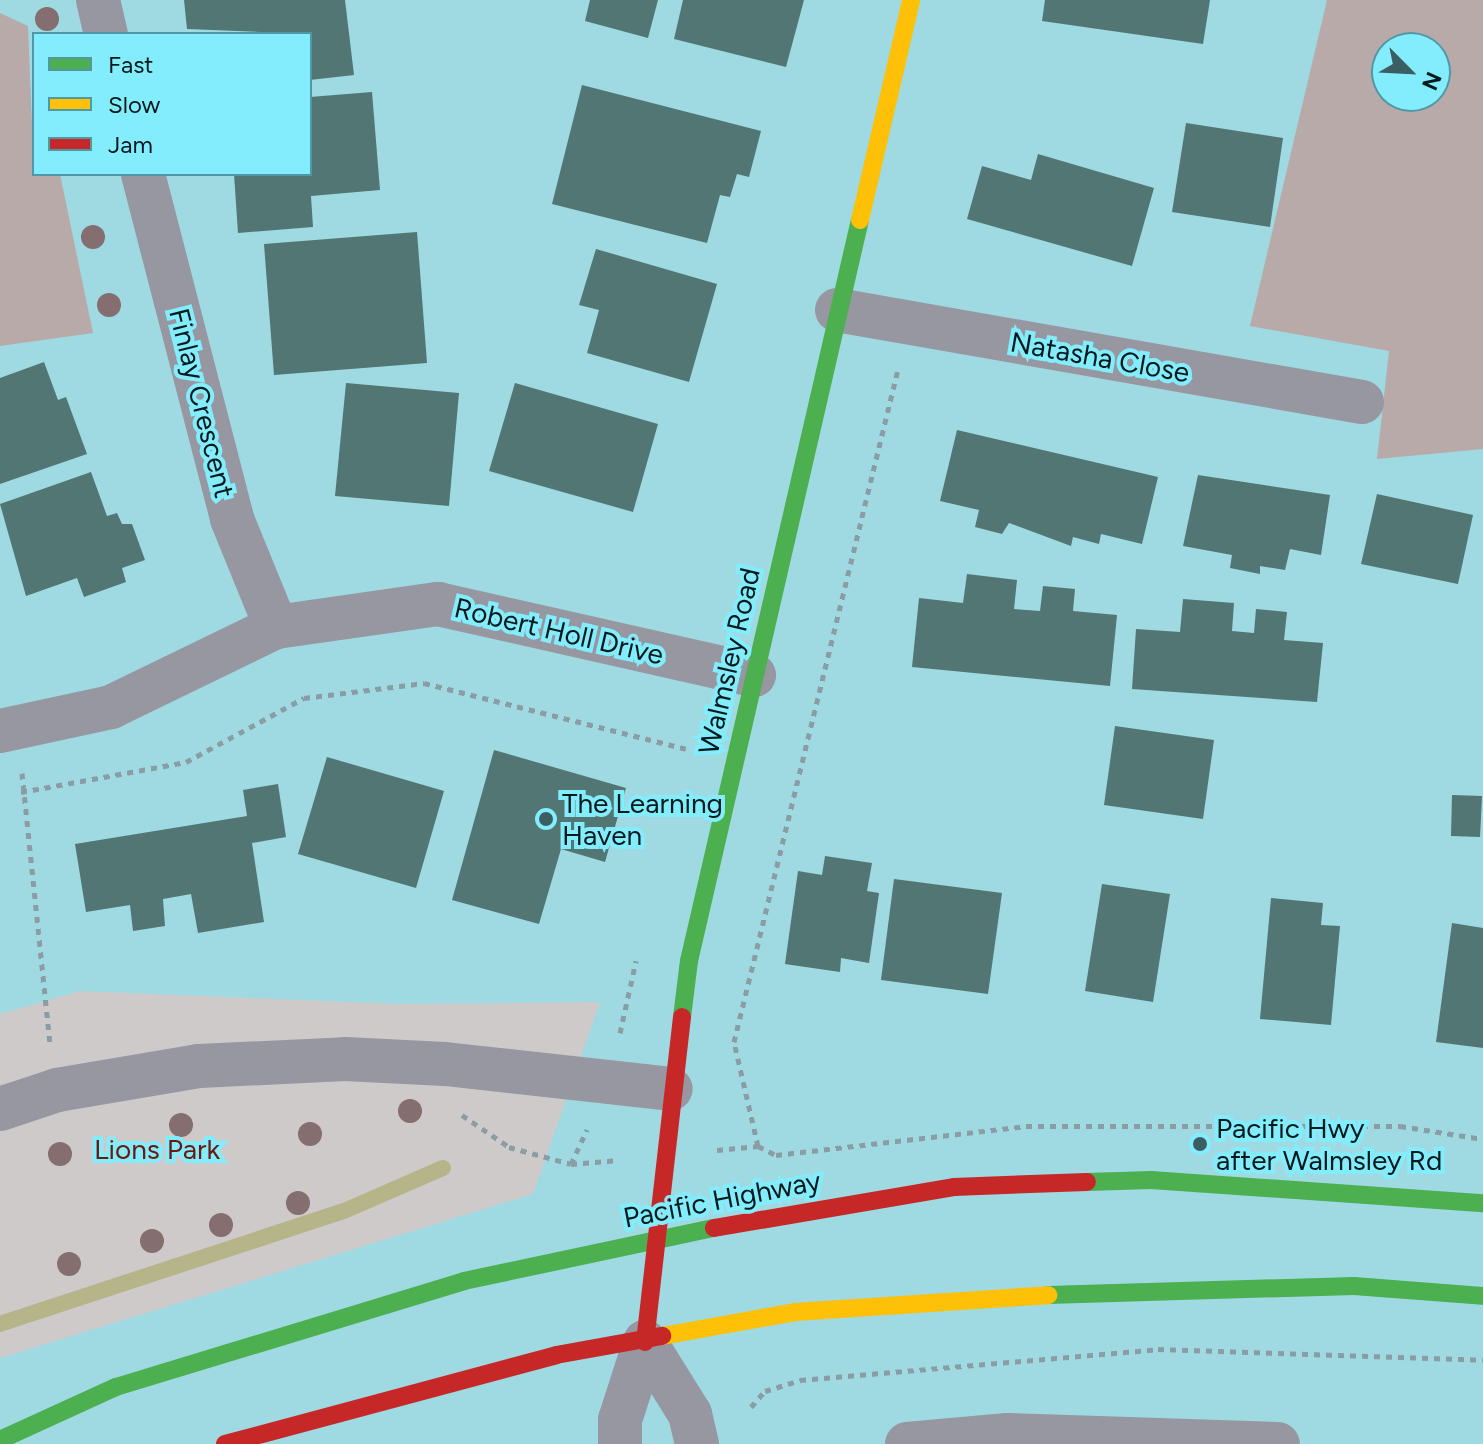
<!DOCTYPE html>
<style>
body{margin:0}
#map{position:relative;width:1483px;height:1444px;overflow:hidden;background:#9fd9e2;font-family:Figtree,sans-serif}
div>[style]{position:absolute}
.green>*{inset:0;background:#cecac9}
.forest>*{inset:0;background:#b8aaa8}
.stream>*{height:16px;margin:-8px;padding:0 8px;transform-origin:8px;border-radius:8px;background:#b6b58a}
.building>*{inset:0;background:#527673}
.path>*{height:5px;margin-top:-2.5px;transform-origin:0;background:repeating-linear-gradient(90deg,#8a9da4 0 6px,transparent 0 12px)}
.street>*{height:44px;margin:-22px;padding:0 22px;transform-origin:22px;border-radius:22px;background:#9697a0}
.fast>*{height:18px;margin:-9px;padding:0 9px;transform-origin:9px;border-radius:9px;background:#4caf50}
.slow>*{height:18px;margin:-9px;padding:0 9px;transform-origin:9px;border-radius:9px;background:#ffc107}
.jam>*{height:18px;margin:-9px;padding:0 9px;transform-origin:9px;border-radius:9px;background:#c62828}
.trees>*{width:24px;height:24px;margin:-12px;border-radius:50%;background:#846e6f}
.dots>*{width:22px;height:22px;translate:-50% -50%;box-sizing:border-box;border:4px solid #83edfe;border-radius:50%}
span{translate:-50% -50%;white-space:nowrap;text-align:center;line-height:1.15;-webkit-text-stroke:8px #83edfe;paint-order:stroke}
.street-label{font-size:28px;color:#041b1e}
.poi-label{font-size:28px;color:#041b1e}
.left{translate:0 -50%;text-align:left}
.park-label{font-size:28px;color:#6d1711}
.legend{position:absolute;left:32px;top:32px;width:280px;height:144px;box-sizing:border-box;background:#83edfe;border:2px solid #5099a4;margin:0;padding:10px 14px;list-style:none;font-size:24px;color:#041b1e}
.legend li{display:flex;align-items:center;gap:16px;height:40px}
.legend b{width:40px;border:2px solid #5099a4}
.north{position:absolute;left:1371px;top:32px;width:80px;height:80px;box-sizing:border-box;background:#83edfe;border:2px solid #5099a4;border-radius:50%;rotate:114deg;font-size:22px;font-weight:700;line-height:32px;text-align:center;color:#041b1e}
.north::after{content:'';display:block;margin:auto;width:28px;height:36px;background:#3a5e63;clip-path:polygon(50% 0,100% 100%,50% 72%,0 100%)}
</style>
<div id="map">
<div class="green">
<i style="clip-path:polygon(80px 991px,398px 1004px,600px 1002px,533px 1194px,0 1358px,0 1014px)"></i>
</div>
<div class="forest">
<i style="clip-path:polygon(evenodd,1327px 0,1483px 0,1483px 449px,1377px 459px,1389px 351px,1250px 326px,1327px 0,1387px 48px,1435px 48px,1435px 96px,1387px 96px,1387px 48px)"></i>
<i style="clip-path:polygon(0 13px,28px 26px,34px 174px,60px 174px,93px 333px,0 346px)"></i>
</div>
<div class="stream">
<i style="left:0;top:1324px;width:362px;rotate:-18.2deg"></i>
<i style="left:344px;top:1211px;width:108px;rotate:-23.5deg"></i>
</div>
<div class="building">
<i style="clip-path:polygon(184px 0,345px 0,354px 75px,310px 80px,310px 34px,187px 29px)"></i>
<i style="clip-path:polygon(590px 0,658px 0,648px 38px,585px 21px)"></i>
<i style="clip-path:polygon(683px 0,804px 0,786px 67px,674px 39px)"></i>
<i style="clip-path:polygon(1045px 0,1210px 0,1203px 44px,1042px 21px)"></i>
<i style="clip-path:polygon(582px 85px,761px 131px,749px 177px,737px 174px,730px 197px,720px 195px,707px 243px,552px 204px)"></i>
<i style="clip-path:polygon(372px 92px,380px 190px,311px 196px,313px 227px,238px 233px,234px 174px,310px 174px,310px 97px)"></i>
<i style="clip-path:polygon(1186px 123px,1283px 138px,1270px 227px,1172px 212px)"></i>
<i style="clip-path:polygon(1038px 154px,1154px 188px,1132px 266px,967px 219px,982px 166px,1031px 180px)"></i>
<i style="clip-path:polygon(417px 232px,427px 363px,274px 375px,264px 244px)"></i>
<i style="clip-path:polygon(596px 249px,717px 284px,689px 382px,587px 353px,599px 310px,579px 305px)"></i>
<i style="clip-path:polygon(44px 362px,58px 400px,66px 397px,87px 454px,0 484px,0 378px)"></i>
<i style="clip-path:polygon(346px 383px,459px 393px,449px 506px,335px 496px)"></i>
<i style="clip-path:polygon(515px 383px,658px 424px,633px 512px,489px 471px)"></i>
<i style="clip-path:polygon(957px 430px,1158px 477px,1142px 544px,1101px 534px,1099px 544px,1073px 537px,1071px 546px,1009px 523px,1002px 534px,975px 527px,979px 510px,940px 501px)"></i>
<i style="clip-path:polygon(91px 472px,107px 516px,117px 513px,122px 524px,132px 524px,145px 560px,122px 568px,126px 582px,84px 597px,77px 578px,26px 596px,0 504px)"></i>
<i style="clip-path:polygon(1198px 475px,1330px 495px,1321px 555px,1290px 549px,1285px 570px,1260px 566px,1260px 574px,1230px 568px,1232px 555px,1183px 546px)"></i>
<i style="clip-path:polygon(1377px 494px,1473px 515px,1458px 584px,1361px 564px)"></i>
<i style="clip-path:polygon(967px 574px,1017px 580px,1014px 609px,1040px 611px,1043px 586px,1075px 589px,1073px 611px,1117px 615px,1110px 686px,912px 667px,919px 598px,963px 603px)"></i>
<i style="clip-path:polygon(1183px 599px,1234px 603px,1232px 631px,1254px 633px,1256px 609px,1287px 612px,1284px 640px,1323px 643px,1317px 702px,1132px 689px,1136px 629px,1180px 632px)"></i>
<i style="clip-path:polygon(1115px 726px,1214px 740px,1203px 819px,1104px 805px)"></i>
<i style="clip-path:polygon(494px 750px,626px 788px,605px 862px,561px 849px,539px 924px,452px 900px)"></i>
<i style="clip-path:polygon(327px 757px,444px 791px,416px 888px,298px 854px)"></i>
<i style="clip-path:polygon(278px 784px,286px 837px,252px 843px,264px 922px,198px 933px,191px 894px,163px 899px,165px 926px,133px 931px,130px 905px,86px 912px,75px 844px,247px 816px,243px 790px)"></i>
<i style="clip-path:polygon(1452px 795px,1482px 796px,1480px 837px,1451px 836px)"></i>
<i style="clip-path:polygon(825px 856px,872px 863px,867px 891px,879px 893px,869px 963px,841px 958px,840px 972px,785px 964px,798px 871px,822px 875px)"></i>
<i style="clip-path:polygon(894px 879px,1002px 893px,988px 994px,881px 980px)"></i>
<i style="clip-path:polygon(1102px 884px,1170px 894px,1153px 1002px,1085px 991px)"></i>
<i style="clip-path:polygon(1271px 898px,1323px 903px,1321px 925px,1340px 926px,1331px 1025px,1260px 1019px)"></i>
<i style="clip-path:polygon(1452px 923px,1483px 928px,1483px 1048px,1436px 1042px)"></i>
</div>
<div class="path">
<i style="left:22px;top:773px;width:270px;rotate:84.1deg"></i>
<i style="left:21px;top:792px;width:168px;rotate:-10.3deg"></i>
<i style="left:186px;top:762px;width:134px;rotate:-28.5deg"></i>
<i style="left:304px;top:698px;width:121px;rotate:-7.1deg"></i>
<i style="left:424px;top:683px;width:270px;rotate:14.1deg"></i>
<i style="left:620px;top:1033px;width:74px;rotate:-77.5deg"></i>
<i style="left:462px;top:1115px;width:57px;rotate:34.2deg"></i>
<i style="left:509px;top:1147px;width:64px;rotate:15.3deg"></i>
<i style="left:571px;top:1164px;width:48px;rotate:-4.8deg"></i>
<i style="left:758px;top:1146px;width:107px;rotate:-103deg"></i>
<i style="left:734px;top:1042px;width:693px;rotate:-76.3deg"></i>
<i style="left:717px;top:1150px;width:41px;rotate:-5.6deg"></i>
<i style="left:758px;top:1146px;width:20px;rotate:27deg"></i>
<i style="left:776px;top:1155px;width:252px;rotate:-6.6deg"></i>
<i style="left:1026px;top:1126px;width:374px"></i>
<i style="left:1400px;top:1126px;width:84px;rotate:8.9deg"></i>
<i style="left:571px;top:1164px;width:38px;rotate:-65deg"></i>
<i style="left:751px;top:1407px;width:21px;rotate:-49deg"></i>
<i style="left:765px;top:1391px;width:37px;rotate:-17deg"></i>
<i style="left:800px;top:1380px;width:359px;rotate:-4.9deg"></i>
<i style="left:1158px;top:1349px;width:325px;rotate:1.9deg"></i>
</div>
<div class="street">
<i style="left:98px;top:0;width:35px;rotate:77deg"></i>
<i style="left:143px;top:174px;width:356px;rotate:75.5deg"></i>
<i style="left:232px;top:519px;width:117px;rotate:67.8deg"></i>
<i style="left:837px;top:310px;width:533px;rotate:9.94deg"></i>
<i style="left:0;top:731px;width:114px;rotate:-12.2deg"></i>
<i style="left:111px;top:707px;width:183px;rotate:-25.9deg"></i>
<i style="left:276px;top:627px;width:164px;rotate:-8.1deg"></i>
<i style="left:438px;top:604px;width:324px;rotate:12.7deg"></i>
<i style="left:0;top:1109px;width:60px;rotate:-18.4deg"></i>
<i style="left:57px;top:1090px;width:144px;rotate:-9.6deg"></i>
<i style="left:199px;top:1066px;width:146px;rotate:-2.7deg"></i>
<i style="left:345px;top:1059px;width:100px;rotate:2.9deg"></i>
<i style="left:445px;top:1064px;width:227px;rotate:6.3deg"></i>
<i style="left:645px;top:1342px;width:85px;rotate:58deg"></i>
<i style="left:690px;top:1414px;width:31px;rotate:77deg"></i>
<i style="left:620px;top:1444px;width:24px;rotate:-90deg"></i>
<i style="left:620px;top:1420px;width:82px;rotate:-72.2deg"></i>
<i style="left:907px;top:1444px;width:101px;rotate:-5.1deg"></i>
<i style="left:1008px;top:1435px;width:270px;rotate:1.9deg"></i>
</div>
<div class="fast">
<i style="left:682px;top:1017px;width:56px;rotate:-82.9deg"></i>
<i style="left:689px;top:961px;width:760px;rotate:-77.01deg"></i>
<i style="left:1087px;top:1182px;width:64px;rotate:-1.8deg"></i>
<i style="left:1151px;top:1180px;width:333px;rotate:4deg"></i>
<i style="left:1048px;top:1295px;width:306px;rotate:-1.7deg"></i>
<i style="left:1354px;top:1286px;width:129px;rotate:4.4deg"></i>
<i style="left:0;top:1440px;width:128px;rotate:-24.6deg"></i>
<i style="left:116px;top:1387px;width:364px;rotate:-16.9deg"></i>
<i style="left:464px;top:1281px;width:256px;rotate:-12deg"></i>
</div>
<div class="slow">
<i style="left:860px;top:220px;width:226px;rotate:-76.9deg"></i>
<i style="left:662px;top:1336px;width:135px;rotate:-10.2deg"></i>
<i style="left:795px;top:1312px;width:254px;rotate:-3.8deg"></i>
</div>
<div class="jam">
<i style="left:714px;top:1228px;width:243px;rotate:-9.7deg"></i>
<i style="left:954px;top:1187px;width:133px;rotate:-2.2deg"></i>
<i style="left:645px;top:1342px;width:327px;rotate:-83.5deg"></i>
<i style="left:225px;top:1444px;width:343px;rotate:-15deg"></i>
<i style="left:556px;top:1355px;width:108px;rotate:-10.2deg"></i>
</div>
<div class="trees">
<i style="left:47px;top:19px"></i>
<i style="left:93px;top:237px"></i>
<i style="left:109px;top:305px"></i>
<i style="left:410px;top:1111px"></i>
<i style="left:181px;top:1125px"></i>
<i style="left:310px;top:1134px"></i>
<i style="left:60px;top:1154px"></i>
<i style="left:298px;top:1203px"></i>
<i style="left:221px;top:1225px"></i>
<i style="left:152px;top:1241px"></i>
<i style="left:69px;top:1264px"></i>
</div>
<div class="dots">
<i style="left:546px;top:819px;background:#3a5e63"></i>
<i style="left:1200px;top:1144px;background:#3a5e63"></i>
</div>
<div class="street-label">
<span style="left:1100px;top:357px;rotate:10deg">Natasha Close</span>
<span style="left:202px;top:403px;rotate:76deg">Finlay Crescent</span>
<span style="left:559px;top:631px;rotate:13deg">Robert Holl Drive</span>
<span style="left:729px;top:661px;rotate:-77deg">Walmsley Road</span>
<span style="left:722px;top:1199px;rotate:-11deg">Pacific Highway</span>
</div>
<div class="poi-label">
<span class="left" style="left:562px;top:819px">The Learning<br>Haven</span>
<span class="left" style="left:1216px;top:1144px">Pacific Hwy<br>after Walmsley Rd</span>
</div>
<div class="park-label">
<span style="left:157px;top:1149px">Lions Park</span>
</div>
<ul class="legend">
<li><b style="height:10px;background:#4caf50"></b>Fast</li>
<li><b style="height:10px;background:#ffc107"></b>Slow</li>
<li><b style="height:10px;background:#c62828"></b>Jam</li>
</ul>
<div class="north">N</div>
</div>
